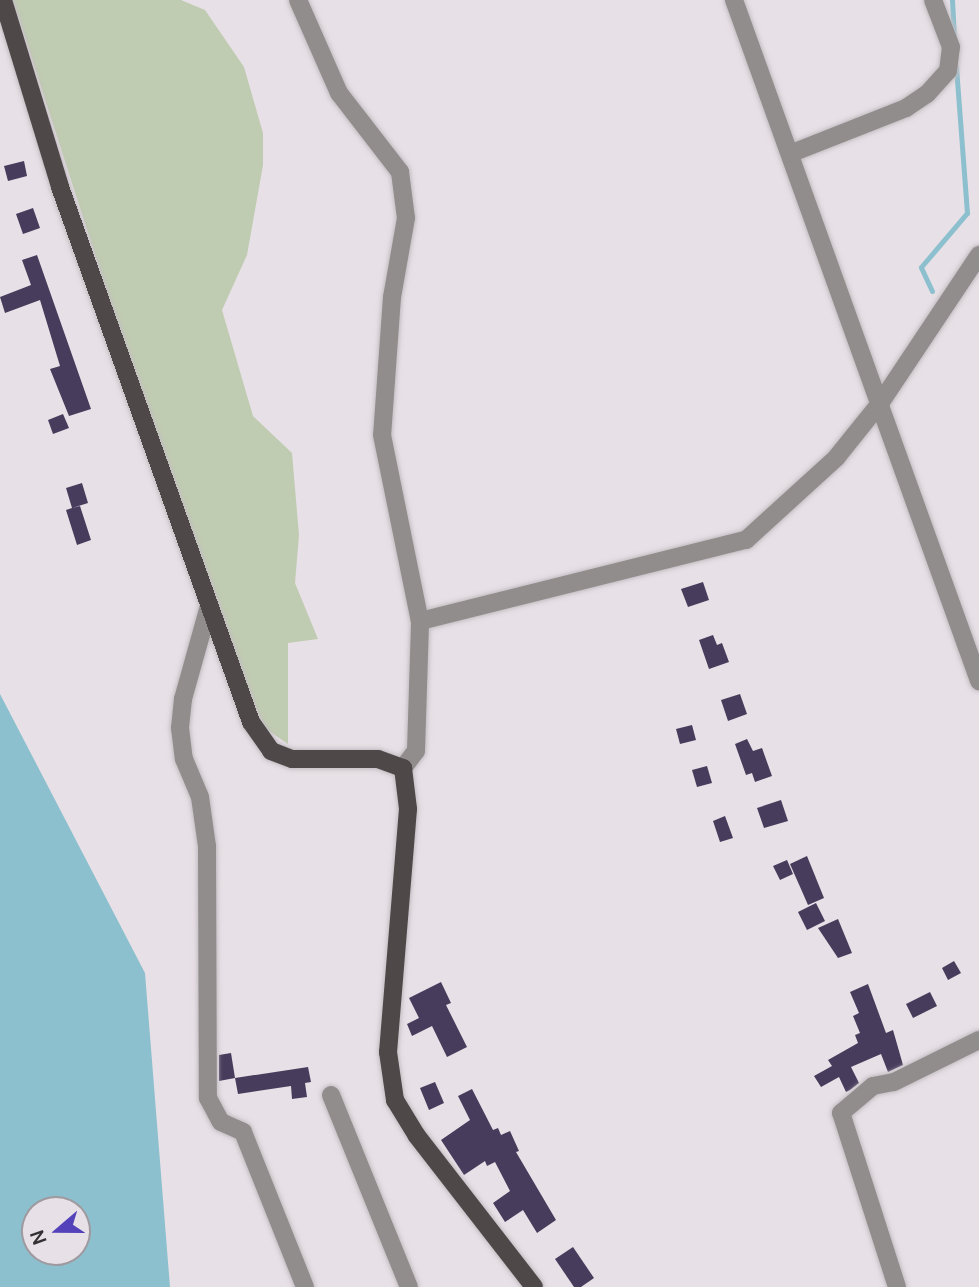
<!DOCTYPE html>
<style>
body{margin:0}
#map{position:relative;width:979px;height:1287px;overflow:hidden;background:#e7e0e6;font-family:Manrope,sans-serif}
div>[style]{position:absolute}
.green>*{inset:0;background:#c0ccb1}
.water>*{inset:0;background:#8dc0ce}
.stream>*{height:5px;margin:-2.5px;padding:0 2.5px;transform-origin:2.5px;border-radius:2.5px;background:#8dc0ce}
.building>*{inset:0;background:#483c5c}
.roads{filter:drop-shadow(0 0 2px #c3bdc2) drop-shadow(0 0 2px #c3bdc2)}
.minor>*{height:18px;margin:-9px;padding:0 9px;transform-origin:9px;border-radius:9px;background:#918d8d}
.major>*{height:18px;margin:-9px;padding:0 9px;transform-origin:9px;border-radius:9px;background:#4e4849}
span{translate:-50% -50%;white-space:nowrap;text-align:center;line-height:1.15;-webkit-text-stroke:7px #e7e0e6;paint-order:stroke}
.north{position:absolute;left:21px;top:1196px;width:70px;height:70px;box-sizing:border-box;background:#e7e0e6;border:2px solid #9f9a9f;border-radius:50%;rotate:250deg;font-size:19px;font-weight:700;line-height:28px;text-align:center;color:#343134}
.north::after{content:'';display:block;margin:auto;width:24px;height:32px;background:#5342ba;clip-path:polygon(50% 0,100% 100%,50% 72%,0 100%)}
</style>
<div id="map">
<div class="green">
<i style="clip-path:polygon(13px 0,181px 0,205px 10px,244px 67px,263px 133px,263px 165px,247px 255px,222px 310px,253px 416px,292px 453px,299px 535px,295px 583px,318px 639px,288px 643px,288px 744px,266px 729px,243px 681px,139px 391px)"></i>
</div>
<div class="water">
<i style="clip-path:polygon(evenodd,0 694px,145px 973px,170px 1287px,0 1287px,0 694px,35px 1210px,77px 1210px,77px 1252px,35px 1252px,35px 1210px)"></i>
</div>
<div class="stream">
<i style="left:952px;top:0;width:35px;rotate:87deg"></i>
<i style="left:932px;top:291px;width:26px;rotate:-115deg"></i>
<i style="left:921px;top:267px;width:71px;rotate:-49.6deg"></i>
<i style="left:967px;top:213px;width:147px;rotate:-94.3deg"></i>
</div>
<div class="building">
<i style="clip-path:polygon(24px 161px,27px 176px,8px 181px,4px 166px)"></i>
<i style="clip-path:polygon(33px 208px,40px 228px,23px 234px,16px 214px)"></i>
<i style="clip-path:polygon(37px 255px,91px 409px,69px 416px,50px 369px,60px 366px,40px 300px,5px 313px,0 297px,31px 285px,22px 260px)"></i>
<i style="clip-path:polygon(63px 414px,69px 428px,53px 434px,48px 420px)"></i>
<i style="clip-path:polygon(82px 483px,88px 503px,72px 508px,80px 506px,91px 540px,77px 545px,66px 510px,72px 508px,66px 488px)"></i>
<i style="clip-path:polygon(703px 582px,709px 600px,688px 607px,681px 589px)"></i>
<i style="clip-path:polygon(713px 635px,717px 645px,722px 643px,729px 662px,709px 669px,699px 640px)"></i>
<i style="clip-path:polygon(740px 694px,747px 714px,728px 721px,721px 700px)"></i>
<i style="clip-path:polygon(692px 725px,696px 740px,680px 744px,676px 729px)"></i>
<i style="clip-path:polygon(747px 739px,753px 751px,762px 748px,772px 776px,755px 782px,752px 773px,746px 775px,735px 744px)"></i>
<i style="clip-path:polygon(707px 766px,712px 783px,697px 787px,692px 770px)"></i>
<i style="clip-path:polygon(781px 800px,788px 821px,764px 828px,757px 808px)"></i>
<i style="clip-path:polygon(725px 816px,733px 838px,720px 842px,713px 821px)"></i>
<i style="clip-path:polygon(807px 856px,824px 898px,808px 905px,790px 864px)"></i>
<i style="clip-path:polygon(787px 860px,793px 874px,780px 880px,773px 866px)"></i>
<i style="clip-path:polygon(816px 903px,825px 921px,807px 930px,798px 912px)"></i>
<i style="clip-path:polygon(838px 919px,852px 953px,838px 958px,818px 928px)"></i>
<i style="clip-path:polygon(954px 961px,961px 973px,948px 980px,942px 968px)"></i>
<i style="clip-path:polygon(441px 982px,451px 1003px,446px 1005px,467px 1047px,447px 1057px,432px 1026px,412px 1036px,407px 1024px,419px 1018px,409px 998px)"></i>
<i style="clip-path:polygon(868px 984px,886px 1033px,893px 1030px,903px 1065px,888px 1072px,881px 1054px,851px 1067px,859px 1083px,850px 1090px,846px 1092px,839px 1077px,821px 1087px,814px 1076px,832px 1066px,828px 1060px,858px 1043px,855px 1035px,860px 1033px,853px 1016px,859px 1013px,850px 992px)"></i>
<i style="clip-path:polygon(930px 992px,937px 1006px,913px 1018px,906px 1004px)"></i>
<i style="clip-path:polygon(231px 1053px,235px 1078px,219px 1081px,219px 1055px)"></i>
<i style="clip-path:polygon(308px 1067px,311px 1082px,305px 1083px,307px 1097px,292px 1099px,291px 1086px,238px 1094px,235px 1078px)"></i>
<i style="clip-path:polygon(435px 1082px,444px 1103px,429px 1110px,420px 1088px)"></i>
<i style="clip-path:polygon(472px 1089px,493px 1130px,498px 1128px,501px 1135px,510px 1131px,519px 1151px,516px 1152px,556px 1220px,537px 1233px,523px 1210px,505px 1222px,493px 1203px,510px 1191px,495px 1162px,487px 1166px,485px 1161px,464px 1175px,441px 1140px,470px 1120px,458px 1096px)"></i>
<i style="clip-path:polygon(573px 1247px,594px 1278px,581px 1287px,574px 1287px,555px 1259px)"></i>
</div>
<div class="roads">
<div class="minor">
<i style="left:298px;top:0;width:102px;rotate:66.2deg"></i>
<i style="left:339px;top:93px;width:100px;rotate:52.3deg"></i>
<i style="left:400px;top:172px;width:46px;rotate:82.6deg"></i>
<i style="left:406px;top:218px;width:80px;rotate:100deg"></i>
<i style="left:392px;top:297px;width:138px;rotate:94.1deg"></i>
<i style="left:382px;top:435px;width:190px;rotate:78.5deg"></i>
<i style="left:734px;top:0;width:724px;rotate:70.21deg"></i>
<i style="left:792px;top:153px;width:123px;rotate:-21.5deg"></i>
<i style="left:906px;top:108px;width:25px;rotate:-34deg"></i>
<i style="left:927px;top:94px;width:31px;rotate:-48deg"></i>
<i style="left:948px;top:71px;width:24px;rotate:-83deg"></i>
<i style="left:951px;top:47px;width:50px;rotate:-111deg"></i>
<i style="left:209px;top:606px;width:97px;rotate:105.6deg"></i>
<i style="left:183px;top:699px;width:29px;rotate:96deg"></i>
<i style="left:180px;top:728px;width:31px;rotate:83deg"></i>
<i style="left:184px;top:759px;width:41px;rotate:67.2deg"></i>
<i style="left:200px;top:797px;width:49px;rotate:81.9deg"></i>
<i style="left:207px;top:846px;width:252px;rotate:89.8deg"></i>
<i style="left:208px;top:1098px;width:27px;rotate:62deg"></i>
<i style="left:221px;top:1122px;width:24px;rotate:24deg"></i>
<i style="left:243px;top:1132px;width:167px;rotate:68.2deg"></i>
<i style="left:403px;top:768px;width:21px;rotate:-53deg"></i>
<i style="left:416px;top:751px;width:130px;rotate:-88.2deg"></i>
<i style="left:420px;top:621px;width:336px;rotate:-14deg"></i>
<i style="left:746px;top:540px;width:122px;rotate:-42.3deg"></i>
<i style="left:836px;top:458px;width:72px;rotate:-51.2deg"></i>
<i style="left:881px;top:402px;width:177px;rotate:-56.3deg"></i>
<i style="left:331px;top:1095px;width:207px;rotate:67.9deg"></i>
<i style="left:897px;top:1287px;width:183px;rotate:-107.8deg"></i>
<i style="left:841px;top:1113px;width:42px;rotate:-40.2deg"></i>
<i style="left:873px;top:1086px;width:21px;rotate:-11deg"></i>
<i style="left:894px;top:1082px;width:95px;rotate:-26.3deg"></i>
</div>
<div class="major">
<i style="left:3px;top:0;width:195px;rotate:73deg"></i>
<i style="left:60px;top:187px;width:568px;rotate:70.35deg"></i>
<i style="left:251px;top:722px;width:35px;rotate:55deg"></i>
<i style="left:271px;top:751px;width:22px;rotate:21deg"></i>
<i style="left:292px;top:759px;width:86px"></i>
<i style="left:378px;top:759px;width:27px;rotate:20deg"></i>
<i style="left:403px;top:768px;width:41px;rotate:83deg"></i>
<i style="left:408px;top:809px;width:244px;rotate:94.7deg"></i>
<i style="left:388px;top:1052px;width:49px;rotate:81.7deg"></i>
<i style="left:395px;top:1100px;width:42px;rotate:58.6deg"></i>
<i style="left:417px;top:1136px;width:191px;rotate:52.2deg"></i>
</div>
</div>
<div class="north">N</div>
</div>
